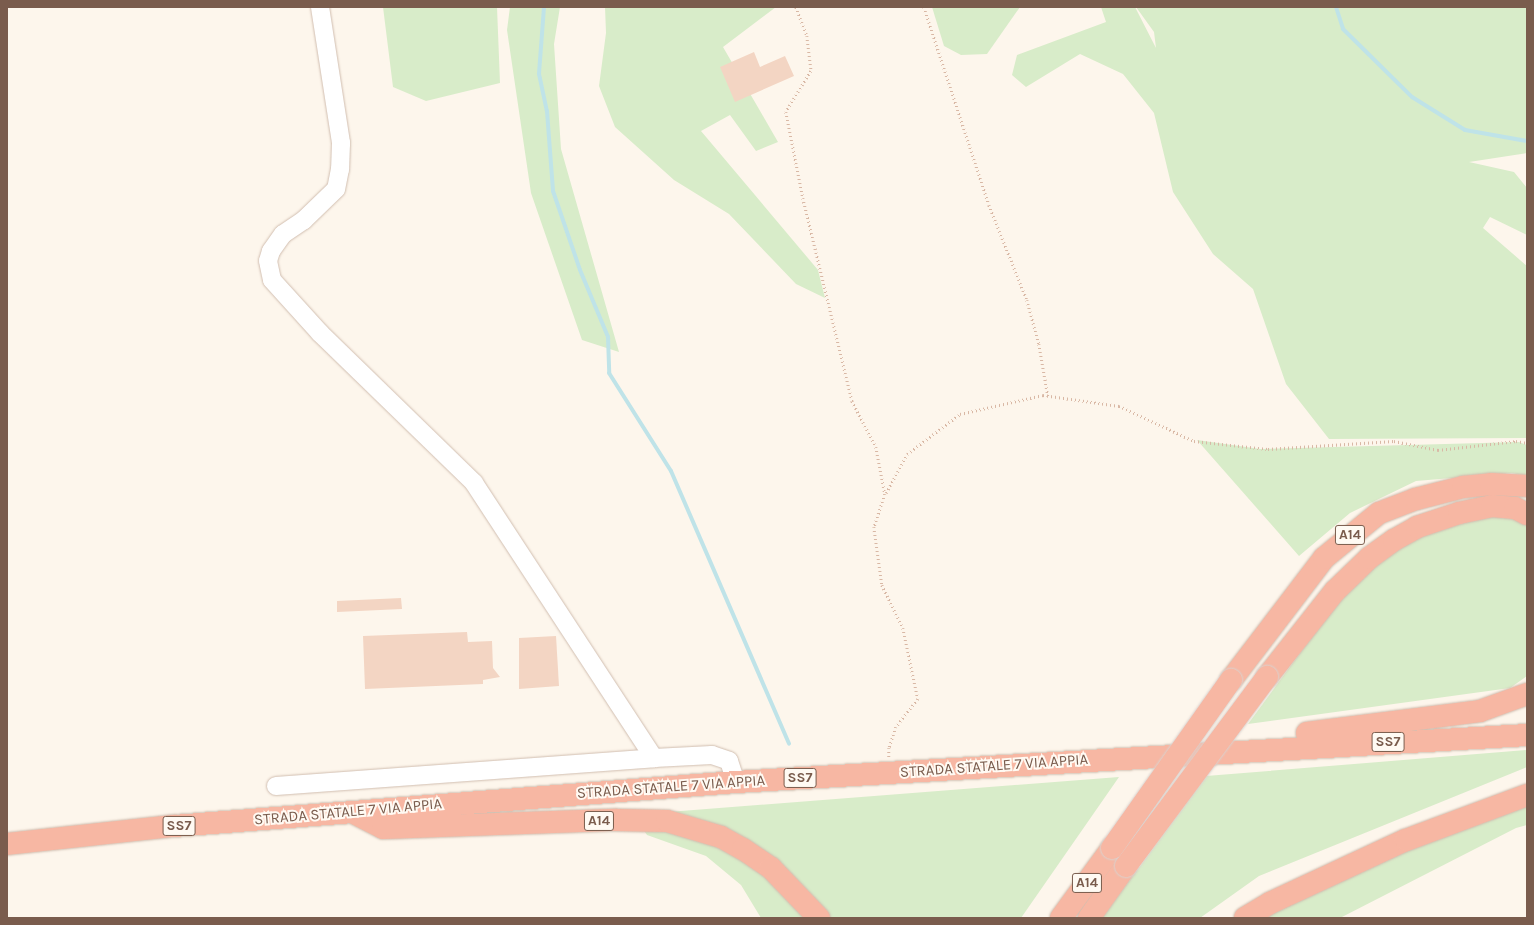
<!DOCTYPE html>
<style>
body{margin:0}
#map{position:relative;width:1534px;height:925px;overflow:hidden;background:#fdf6ec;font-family:Karla,sans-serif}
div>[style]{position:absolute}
.green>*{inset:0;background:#d8ecc9}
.stream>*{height:4px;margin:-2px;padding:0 2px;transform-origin:2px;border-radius:2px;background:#bfe3e8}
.building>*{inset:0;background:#f3d5c3}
.path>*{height:2.5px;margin-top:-1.25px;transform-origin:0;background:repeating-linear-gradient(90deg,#d9b8a5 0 1px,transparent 0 4px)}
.roads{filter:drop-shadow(0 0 1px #d1beb0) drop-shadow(0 0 1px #d1beb0)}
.minor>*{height:18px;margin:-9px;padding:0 9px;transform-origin:9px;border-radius:9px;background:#fff}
.highway>*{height:22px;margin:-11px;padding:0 11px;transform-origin:11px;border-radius:11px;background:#f7b7a3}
.bridges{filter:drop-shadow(0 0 1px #dad1cd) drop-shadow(0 0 1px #dad1cd)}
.highway-bridge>*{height:22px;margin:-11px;padding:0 11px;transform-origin:11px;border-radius:11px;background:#f7b7a3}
span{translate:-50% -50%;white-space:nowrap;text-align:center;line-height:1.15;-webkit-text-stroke:4px #fffaf3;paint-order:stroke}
.shield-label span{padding:1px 3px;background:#fffaf3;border:1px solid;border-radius:3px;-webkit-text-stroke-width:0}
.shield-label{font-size:14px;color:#7a5c4d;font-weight:700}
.street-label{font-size:15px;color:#7a5c4d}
.frame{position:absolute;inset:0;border:8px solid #7a5c4d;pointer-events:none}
</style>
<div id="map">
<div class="green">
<i style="clip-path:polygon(383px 7px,497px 7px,500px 83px,426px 101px,393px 87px)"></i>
<i style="clip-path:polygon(510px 7px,560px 7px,554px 44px,561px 149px,619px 352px,582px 340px,531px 193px,507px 30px)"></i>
<i style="clip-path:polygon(605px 7px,776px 7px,723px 47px,778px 142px,756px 151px,730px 115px,701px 131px,818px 270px,825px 298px,796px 284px,729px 214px,674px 180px,615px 127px,599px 86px,606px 33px)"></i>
<i style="clip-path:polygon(932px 7px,1020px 7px,987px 54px,961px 55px,944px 46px)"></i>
<i style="clip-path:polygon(1101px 7px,1135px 7px,1156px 48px,1154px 32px,1136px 7px,1527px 7px,1527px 153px,1469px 162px,1514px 172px,1527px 188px,1527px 235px,1490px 217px,1483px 228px,1527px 266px,1527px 438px,1329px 439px,1286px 384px,1253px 289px,1213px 254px,1173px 192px,1154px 113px,1123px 74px,1080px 54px,1026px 87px,1012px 75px,1017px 55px,1106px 22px)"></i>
<i style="clip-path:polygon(1197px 440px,1260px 449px,1519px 442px,1527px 445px,1527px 476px,1512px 473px,1416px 481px,1350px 513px,1299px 556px)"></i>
<i style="clip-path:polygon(1456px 510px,1527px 520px,1527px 676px,1510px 688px,1248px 724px,1345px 592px,1387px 550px)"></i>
<i style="clip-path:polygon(1527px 750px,1527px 767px,1259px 876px,1200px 918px,1102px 918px,1206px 776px)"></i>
<i style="clip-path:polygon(1119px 777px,1021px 918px,824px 918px,822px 914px,668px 812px)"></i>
<i style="clip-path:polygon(1527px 796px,1527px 825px,1516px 828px,1340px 918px,1249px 918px)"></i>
<i style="clip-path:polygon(636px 819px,722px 838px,812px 918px,761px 918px,741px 885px,706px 856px,647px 835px)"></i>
</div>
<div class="stream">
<i style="left:544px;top:7px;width:67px;rotate:94.3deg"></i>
<i style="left:539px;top:74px;width:38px;rotate:78deg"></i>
<i style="left:547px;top:111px;width:80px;rotate:85.7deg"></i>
<i style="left:553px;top:191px;width:83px;rotate:71.1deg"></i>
<i style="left:580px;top:270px;width:73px;rotate:67.3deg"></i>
<i style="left:608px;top:337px;width:36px;rotate:88deg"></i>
<i style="left:609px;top:373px;width:116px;rotate:57.7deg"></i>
<i style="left:671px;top:471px;width:297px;rotate:66.6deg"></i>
<i style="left:1336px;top:7px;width:23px;rotate:72deg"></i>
<i style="left:1343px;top:29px;width:97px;rotate:44.6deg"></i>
<i style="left:1412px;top:97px;width:62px;rotate:31.9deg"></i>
<i style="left:1465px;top:130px;width:63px;rotate:10.1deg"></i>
</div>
<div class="building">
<i style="clip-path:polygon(754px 52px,760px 67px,785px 56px,794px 76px,735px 102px,720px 67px)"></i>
<i style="clip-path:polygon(401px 598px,402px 609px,337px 612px,337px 601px)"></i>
<i style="clip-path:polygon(467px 632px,468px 642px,492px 641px,493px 668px,500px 677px,483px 680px,483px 684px,365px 689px,363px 636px)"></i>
<i style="clip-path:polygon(556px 636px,559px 686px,519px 689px,519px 638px)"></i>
</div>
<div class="path">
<i style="left:796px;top:7px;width:31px;rotate:69deg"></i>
<i style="left:807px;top:36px;width:35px;rotate:83deg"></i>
<i style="left:811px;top:71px;width:48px;rotate:121.4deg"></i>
<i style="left:786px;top:112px;width:88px;rotate:78.8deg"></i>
<i style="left:803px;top:198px;width:209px;rotate:76.4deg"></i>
<i style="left:852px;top:401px;width:52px;rotate:62.4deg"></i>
<i style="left:876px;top:447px;width:48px;rotate:79.2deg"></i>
<i style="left:885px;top:494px;width:35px;rotate:108deg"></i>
<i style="left:874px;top:527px;width:59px;rotate:82.1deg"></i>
<i style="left:882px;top:585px;width:48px;rotate:64deg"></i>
<i style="left:903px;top:628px;width:73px;rotate:78.1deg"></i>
<i style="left:918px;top:699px;width:36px;rotate:128deg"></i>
<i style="left:896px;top:727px;width:22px;rotate:108deg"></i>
<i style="left:889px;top:748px;width:9px;rotate:90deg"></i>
<i style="left:924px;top:7px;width:208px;rotate:71.8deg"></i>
<i style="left:989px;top:205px;width:102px;rotate:68.2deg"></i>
<i style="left:1027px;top:300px;width:46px;rotate:74.7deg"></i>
<i style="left:1039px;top:344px;width:53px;rotate:80.2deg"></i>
<i style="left:886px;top:493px;width:44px;rotate:-61.7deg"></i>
<i style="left:907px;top:454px;width:66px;rotate:-37deg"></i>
<i style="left:960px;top:414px;width:85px;rotate:-12.9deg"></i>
<i style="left:1043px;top:395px;width:77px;rotate:8.2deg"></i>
<i style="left:1119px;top:406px;width:83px;rotate:25deg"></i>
<i style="left:1194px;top:441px;width:74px;rotate:6.2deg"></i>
<i style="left:1268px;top:449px;width:126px;rotate:-3.6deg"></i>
<i style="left:1394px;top:441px;width:45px;rotate:11.6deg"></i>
<i style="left:1438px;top:450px;width:79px;rotate:-6.6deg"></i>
<i style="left:1516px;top:441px;width:11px;rotate:10deg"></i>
</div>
<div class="roads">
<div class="minor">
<i style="left:320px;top:7px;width:138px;rotate:81.2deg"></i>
<i style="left:341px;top:143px;width:26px;rotate:92deg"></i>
<i style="left:340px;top:169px;width:20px;rotate:101deg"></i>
<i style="left:336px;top:189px;width:45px;rotate:135.9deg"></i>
<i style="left:304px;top:220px;width:25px;rotate:146deg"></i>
<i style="left:283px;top:234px;width:21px;rotate:125deg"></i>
<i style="left:271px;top:251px;width:10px;rotate:107deg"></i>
<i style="left:268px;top:261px;width:19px;rotate:78deg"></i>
<i style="left:272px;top:280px;width:72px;rotate:47.8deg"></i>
<i style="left:320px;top:333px;width:215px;rotate:44.2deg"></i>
<i style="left:474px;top:483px;width:329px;rotate:56.8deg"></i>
<i style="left:654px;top:758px;width:58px;rotate:-3deg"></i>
<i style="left:712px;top:755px;width:18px;rotate:19deg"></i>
<i style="left:729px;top:761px;width:22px;rotate:72deg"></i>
<i style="left:276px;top:786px;width:379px;rotate:-4.2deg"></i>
</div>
<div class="highway">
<i style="left:1267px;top:677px;width:110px;rotate:-51.7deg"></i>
<i style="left:1335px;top:591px;width:47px;rotate:-44.1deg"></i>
<i style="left:1369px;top:558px;width:31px;rotate:-36deg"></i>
<i style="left:1394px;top:540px;width:26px;rotate:-29deg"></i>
<i style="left:1417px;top:527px;width:44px;rotate:-18.4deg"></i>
<i style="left:1459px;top:513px;width:34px;rotate:-12deg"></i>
<i style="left:1492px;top:506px;width:23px;rotate:5deg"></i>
<i style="left:1515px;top:508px;width:13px;rotate:27deg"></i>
<i style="left:1231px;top:680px;width:153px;rotate:-52.7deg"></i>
<i style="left:1324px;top:558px;width:71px;rotate:-39.3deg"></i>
<i style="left:1379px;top:513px;width:40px;rotate:-21deg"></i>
<i style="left:1416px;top:499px;width:49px;rotate:-14.3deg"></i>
<i style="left:1463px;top:487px;width:28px;rotate:-6deg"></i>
<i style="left:1491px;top:484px;width:36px;rotate:3deg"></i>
<i style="left:1307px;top:733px;width:174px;rotate:-7.2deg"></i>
<i style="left:1480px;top:711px;width:50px;rotate:-19.9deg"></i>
<i style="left:352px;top:812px;width:35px;rotate:27deg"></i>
<i style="left:383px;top:828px;width:234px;rotate:-2deg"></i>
<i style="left:617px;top:820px;width:50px;rotate:1.1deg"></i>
<i style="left:667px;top:821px;width:56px;rotate:16.5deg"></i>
<i style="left:721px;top:837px;width:25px;rotate:29deg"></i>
<i style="left:743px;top:849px;width:34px;rotate:34deg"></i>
<i style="left:771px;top:868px;width:69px;rotate:46.2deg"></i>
<i style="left:7px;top:844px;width:168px;rotate:-6.2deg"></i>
<i style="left:174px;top:826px;width:564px;rotate:-4.48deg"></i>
<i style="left:736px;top:782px;width:792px;rotate:-3.4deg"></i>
<i style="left:1061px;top:918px;width:87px;rotate:-53.9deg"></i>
<i style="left:1089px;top:918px;width:64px;rotate:-54.6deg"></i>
<i style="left:1245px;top:918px;width:29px;rotate:-31deg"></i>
<i style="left:1270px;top:903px;width:150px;rotate:-24.9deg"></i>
<i style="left:1406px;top:840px;width:129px;rotate:-20.4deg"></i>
</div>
</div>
<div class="bridges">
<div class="highway-bridge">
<i style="left:1112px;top:848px;width:206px;rotate:-54.7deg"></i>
<i style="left:1126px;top:866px;width:236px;rotate:-53.3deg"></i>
</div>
</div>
<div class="shield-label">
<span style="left:1350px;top:535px">A14</span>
<span style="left:1388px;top:742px">SS7</span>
<span style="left:800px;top:778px">SS7</span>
<span style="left:599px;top:821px">A14</span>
<span style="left:179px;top:826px">SS7</span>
<span style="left:1087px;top:883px">A14</span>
</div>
<div class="street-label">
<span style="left:994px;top:766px;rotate:-4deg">STRADA STATALE 7 VIA APPIA</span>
<span style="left:671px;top:787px;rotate:-4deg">STRADA STATALE 7 VIA APPIA</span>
<span style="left:348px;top:812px;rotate:-5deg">STRADA STATALE 7 VIA APPIA</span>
</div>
<div class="frame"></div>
</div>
